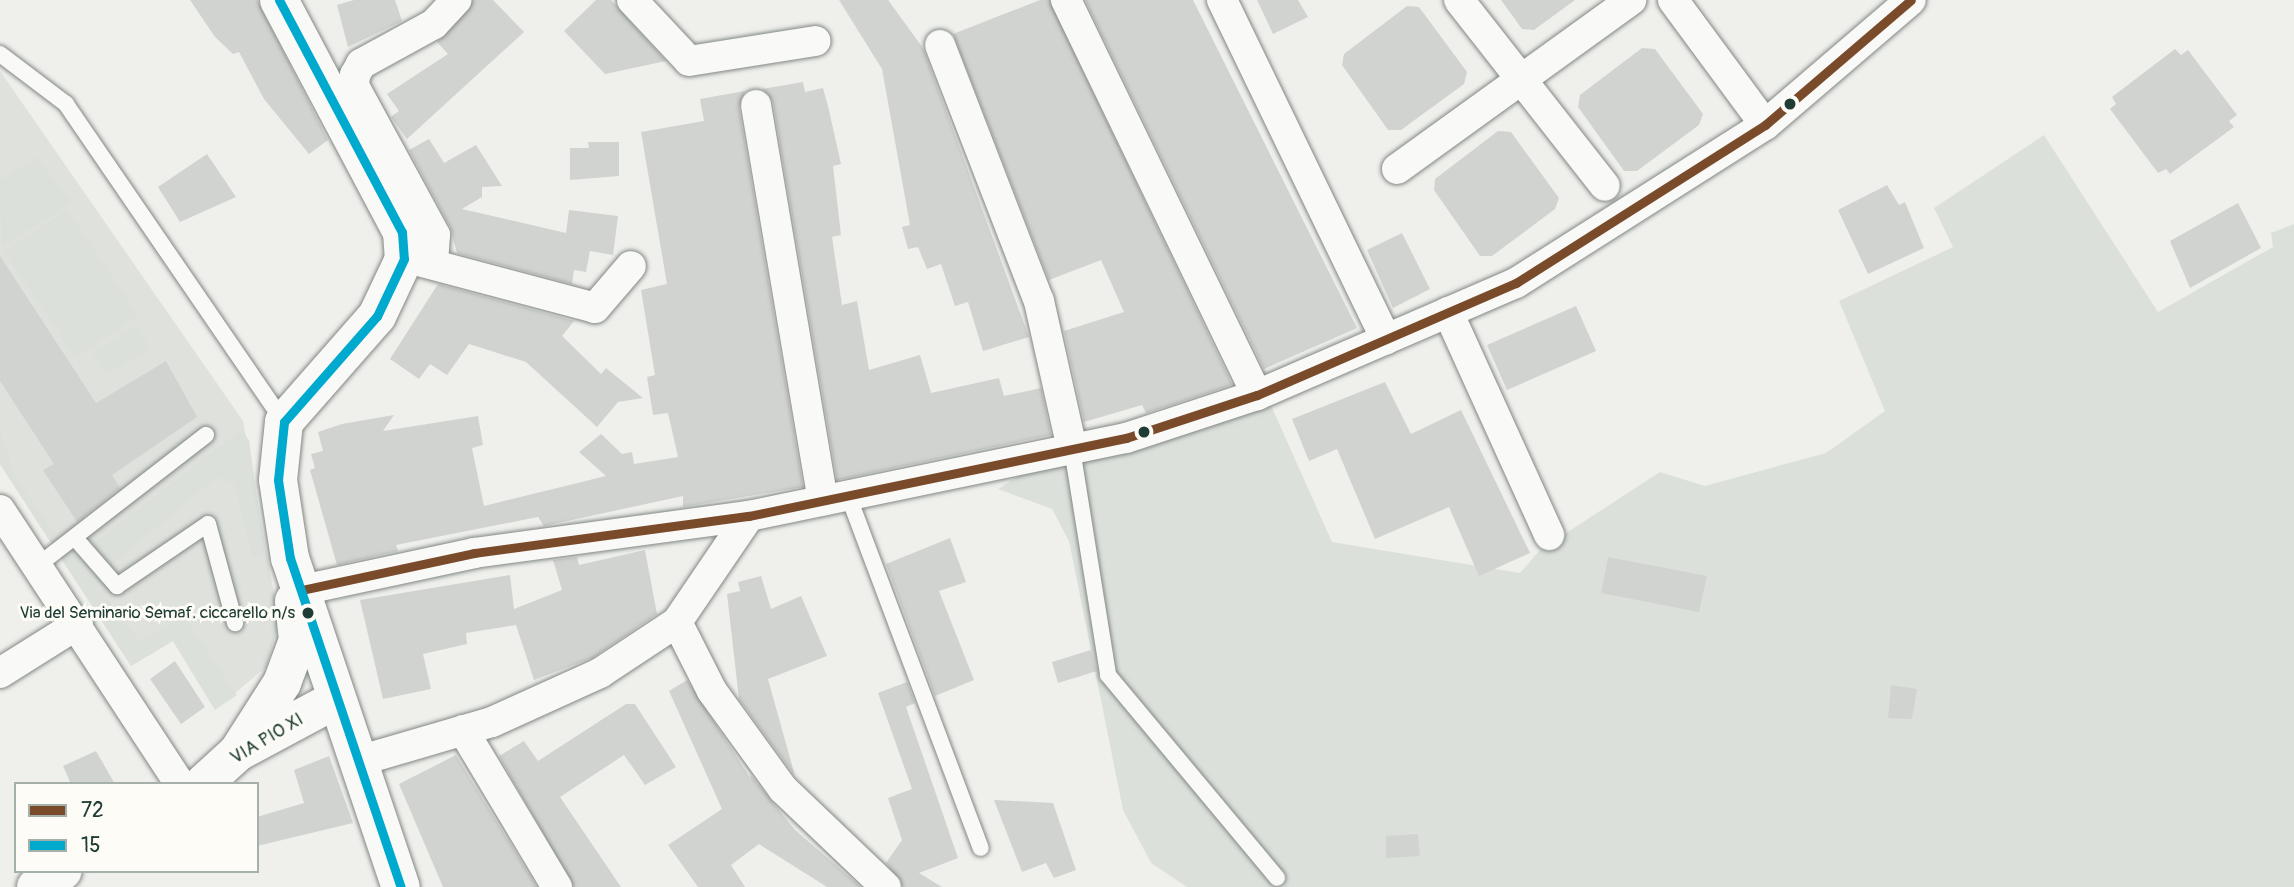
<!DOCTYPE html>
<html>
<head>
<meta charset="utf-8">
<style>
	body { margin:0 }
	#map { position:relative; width:2294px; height:887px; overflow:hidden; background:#eff0ec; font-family:Pangolin,sans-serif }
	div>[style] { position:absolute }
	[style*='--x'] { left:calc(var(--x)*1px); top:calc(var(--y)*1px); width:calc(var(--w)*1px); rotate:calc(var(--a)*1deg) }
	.built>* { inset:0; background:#dee1dc }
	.green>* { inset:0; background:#dce0db }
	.building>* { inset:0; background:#d1d3d0 }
	.roads { filter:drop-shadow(0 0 2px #828885) drop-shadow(0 0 2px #828885) }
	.lane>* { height:16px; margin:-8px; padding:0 8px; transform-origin:8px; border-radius:8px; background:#f9f9f7 }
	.street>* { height:30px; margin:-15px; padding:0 15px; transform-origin:15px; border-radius:15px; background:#f9f9f7 }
	.secondary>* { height:38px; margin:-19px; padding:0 19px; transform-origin:19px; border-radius:19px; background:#f9f9f7 }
	.bus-1>* { height:9px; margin:-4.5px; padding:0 4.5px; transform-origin:4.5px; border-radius:4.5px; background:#7a4b2a }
	.bus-2>* { height:9px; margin:-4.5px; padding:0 4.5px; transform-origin:4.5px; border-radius:4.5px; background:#00a9ce }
	.dots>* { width:19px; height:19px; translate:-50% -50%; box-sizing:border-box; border:4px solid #fdfcf7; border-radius:50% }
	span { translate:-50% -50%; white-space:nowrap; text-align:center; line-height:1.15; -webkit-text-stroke:6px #fdfcf7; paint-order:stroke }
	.bus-label { font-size:17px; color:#1f3d34 }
	.right { translate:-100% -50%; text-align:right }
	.street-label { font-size:19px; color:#1f3d34 }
	.legend { position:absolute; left:14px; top:782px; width:245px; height:91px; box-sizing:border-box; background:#fdfcf7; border:2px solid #a4b0a9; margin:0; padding:9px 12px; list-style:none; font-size:21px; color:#1f3d34 }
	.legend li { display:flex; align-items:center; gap:14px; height:35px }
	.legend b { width:35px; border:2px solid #a4b0a9 }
</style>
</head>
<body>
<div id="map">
	<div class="built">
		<div style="clip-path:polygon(0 71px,243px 421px,279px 622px,266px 667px,215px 710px,173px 641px,131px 666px,0 464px)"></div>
	</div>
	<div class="green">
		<div style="clip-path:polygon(2044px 135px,2158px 312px,2273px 247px,2271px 233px,2294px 224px,2294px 887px,1187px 887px,1151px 863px,1123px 810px,1069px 541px,1052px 509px,998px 489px,1023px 473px,1270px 403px,1332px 542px,1520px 573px,1540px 550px,1660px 472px,1705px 486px,1826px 453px,1885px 411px,1839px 301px,1953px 247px,1934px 208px)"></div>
		<div style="clip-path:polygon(36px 157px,73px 203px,2px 246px,0 180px)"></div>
		<div style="clip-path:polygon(67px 210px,138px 315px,75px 357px,4px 252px)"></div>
		<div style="clip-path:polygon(137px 326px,150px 348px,106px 375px,93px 353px)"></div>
		<div style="clip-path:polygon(241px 430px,249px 440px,265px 555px,253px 557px,234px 484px,217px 477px,111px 565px,93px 544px)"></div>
		<div style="clip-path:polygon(0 432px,17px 481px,55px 534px,49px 540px,0 464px)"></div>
		<div style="clip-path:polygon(72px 553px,140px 642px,184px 616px,237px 695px,215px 710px,173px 641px,131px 666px,62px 560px)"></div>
	</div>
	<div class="building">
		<div style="clip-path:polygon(190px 0,257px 0,328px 140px,309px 154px,264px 99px,239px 52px,233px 54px,215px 37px)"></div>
		<div style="clip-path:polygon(354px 0,395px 0,402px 21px,348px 47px,337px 5px)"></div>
		<div style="clip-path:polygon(473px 0,493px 0,524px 32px,407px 139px,391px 117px,399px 111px,387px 94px,448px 54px,437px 42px)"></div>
		<div style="clip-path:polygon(596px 0,611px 0,666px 61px,605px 74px,564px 31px)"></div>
		<div style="clip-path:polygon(839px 0,888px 0,923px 48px,1029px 337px,983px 351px,968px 302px,955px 306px,941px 264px,927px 269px,918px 247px,908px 249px,902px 227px,910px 225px,882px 69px)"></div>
		<div style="clip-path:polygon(1040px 0,1049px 0,1232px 384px,1226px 387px,1146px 413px,1142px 405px,1084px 422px,1064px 331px,1124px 312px,1101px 260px,1049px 280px,953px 34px)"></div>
		<div style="clip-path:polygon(1085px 0,1193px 0,1357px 328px,1264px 369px)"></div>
		<div style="clip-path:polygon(1257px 0,1298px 0,1308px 17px,1273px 34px)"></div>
		<div style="clip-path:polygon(1501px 0,1575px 0,1534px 30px,1522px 29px)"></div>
		<div style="clip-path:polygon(1407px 6px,1419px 7px,1467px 72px,1464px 84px,1401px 130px,1388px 130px,1342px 65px,1344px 54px)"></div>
		<div style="clip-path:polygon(1642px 48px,1655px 49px,1703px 114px,1699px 125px,1637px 171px,1624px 171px,1578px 107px,1580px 95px)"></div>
		<div style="clip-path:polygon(2175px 49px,2181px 55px,2188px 50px,2237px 115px,2229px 121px,2234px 127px,2170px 174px,2166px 169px,2158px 173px,2110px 109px,2116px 104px,2112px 97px)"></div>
		<div style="clip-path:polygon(803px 82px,805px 92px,823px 88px,828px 106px,841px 164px,833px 166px,841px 235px,832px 237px,842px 305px,857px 301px,869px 370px,920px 355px,931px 393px,999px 378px,1004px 396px,1041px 388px,1051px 435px,837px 480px,773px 102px,762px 89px)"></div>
		<div style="clip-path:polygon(745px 91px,739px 108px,803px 487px,683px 507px,683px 496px,544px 526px,538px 517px,396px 545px,398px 551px,337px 565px,310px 470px,315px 468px,311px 454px,323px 451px,318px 432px,342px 424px,394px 415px,383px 431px,478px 416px,483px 445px,472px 448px,484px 506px,606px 476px,579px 452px,601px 434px,622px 454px,632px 452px,634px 464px,678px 457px,668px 413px,653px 415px,647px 377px,655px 375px,641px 290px,667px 284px,641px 132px,704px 121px,700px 99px)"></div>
		<div style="clip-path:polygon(1498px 131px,1511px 132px,1559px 198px,1555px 209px,1492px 256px,1480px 256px,1434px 190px,1435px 179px)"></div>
		<div style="clip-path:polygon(429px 139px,444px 163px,476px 145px,502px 186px,482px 187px,482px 197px,462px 209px,566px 233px,569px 210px,618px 216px,613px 255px,590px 251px,586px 272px,574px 270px,572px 284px,457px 253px,450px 227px,409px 150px)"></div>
		<div style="clip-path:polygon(588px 142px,619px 142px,619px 176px,570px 180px,570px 148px,589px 148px)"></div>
		<div style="clip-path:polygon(207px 154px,236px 197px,180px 222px,158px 187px)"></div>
		<div style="clip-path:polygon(1887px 185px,1899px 205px,1905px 202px,1924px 248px,1868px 274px,1838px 210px)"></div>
		<div style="clip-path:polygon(2238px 203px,2261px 248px,2190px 288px,2170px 241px)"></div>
		<div style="clip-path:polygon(1402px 233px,1430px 289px,1393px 308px,1367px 250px)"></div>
		<div style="clip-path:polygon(0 256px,96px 403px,166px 361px,197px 417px,112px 475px,120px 488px,77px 522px,43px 470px,54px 464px,0 381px)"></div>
		<div style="clip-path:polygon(438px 284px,574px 321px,562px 336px,601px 374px,606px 368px,643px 398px,618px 402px,597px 427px,526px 362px,469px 344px,447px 375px,430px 364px,419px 379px,390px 359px)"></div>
		<div style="clip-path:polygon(1576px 306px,1596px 351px,1507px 390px,1487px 345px)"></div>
		<div style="clip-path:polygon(1385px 382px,1411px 434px,1461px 410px,1530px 553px,1479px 576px,1449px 507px,1375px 539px,1337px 449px,1309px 461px,1292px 419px)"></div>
		<div style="clip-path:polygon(950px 538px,966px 582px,939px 591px,974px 680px,935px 696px,886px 564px)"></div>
		<div style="clip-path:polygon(645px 550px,657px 614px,592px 658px,534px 680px,516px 625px,466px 633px,467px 644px,423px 654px,431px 689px,383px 699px,360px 600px,510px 575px,514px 609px,562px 590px,553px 560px,577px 557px,579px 565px)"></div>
		<div style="clip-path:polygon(1608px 557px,1707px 576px,1699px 612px,1601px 593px)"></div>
		<div style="clip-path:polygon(761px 576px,771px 609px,801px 596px,827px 656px,768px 679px,795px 776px,739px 699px,727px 594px,740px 591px,738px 582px)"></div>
		<div style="clip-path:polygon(1091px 650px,1097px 671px,1058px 683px,1052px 662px)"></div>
		<div style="clip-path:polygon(175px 661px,205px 707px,181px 724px,150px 679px)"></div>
		<div style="clip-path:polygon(687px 680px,751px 779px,750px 774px,795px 830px,861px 887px,827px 887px,759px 844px,731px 865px,745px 887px,698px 887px,668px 845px,722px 809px,669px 691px)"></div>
		<div style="clip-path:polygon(907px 682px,915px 703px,906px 707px,958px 858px,919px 873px,942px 887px,903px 887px,886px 863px,902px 840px,888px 798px,912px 789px,878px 693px)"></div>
		<div style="clip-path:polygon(1891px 685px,1917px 689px,1912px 719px,1888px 718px)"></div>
		<div style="clip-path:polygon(626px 704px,635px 704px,676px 767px,645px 785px,624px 755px,560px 797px,621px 887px,574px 887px,499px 756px,524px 741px,538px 761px)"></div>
		<div style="clip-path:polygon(96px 751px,115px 784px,71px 784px,63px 766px)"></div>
		<div style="clip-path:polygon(456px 755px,468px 775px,537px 887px,443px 887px,399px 784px)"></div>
		<div style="clip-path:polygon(329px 756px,353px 823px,257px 846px,257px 817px,304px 803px,294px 770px)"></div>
		<div style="clip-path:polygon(994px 800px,1053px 803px,1076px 870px,1054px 878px,1046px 863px,1022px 872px)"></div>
		<div style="clip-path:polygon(1418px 834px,1420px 856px,1386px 858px,1386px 836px)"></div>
	</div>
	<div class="roads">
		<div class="lane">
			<div style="--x:0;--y:54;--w:83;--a:37.1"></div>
			<div style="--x:66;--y:104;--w:386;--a:55.6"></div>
			<div style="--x:1072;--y:449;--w:229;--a:80.9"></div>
			<div style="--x:1108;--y:675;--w:264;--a:50.2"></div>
			<div style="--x:848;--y:495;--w:377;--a:69.4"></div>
			<div style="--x:75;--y:538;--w:64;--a:48.8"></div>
			<div style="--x:117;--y:586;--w:110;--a:-34.3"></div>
			<div style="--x:208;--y:524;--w:103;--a:74.7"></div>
			<div style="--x:37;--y:566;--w:214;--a:-37.8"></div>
		</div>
		<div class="street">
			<div style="--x:632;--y:0;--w:83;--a:46.9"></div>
			<div style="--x:689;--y:61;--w:128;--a:-9"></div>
			<div style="--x:1066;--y:0;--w:439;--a:64.2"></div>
			<div style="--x:1222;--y:0;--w:377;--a:64.2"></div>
			<div style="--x:1459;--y:0;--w:236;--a:51.9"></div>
			<div style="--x:1673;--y:0;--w:155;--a:53.6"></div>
			<div style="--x:940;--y:45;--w:274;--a:68.9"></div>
			<div style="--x:1039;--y:301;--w:152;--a:77.4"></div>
			<div style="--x:756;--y:105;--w:401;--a:80.4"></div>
			<div style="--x:1397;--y:169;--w:289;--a:-35.8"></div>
			<div style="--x:415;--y:260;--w:186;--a:14.9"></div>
			<div style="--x:595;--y:308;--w:55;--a:-49.4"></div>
			<div style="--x:433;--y:263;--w:28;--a:-86"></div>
			<div style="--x:435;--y:235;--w:170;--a:-118.5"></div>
			<div style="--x:354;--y:86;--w:11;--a:-85"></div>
			<div style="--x:355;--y:75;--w:13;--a:-61"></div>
			<div style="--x:361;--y:64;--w:83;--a:-28.7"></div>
			<div style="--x:434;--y:24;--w:33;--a:-47"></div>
			<div style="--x:1448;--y:312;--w:245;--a:65.6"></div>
			<div style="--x:0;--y:510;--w:328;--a:56.7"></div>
			<div style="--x:302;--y:590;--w:176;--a:-12.1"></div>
			<div style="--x:474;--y:553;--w:277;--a:-7.7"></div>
			<div style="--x:749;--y:516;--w:385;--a:-11.7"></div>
			<div style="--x:1126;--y:438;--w:138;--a:-18.2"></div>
			<div style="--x:1257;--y:395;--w:282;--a:-23.4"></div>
			<div style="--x:1516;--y:283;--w:295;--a:-32.4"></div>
			<div style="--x:1765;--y:125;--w:192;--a:-40.6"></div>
			<div style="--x:677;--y:622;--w:77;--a:63.1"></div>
			<div style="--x:712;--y:691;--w:121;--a:54.1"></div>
			<div style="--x:783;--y:789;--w:142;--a:43.6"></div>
			<div style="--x:0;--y:673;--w:92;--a:-32.1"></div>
			<div style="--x:463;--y:730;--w:183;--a:59.1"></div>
			<div style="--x:355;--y:762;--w:143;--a:-16.3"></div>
			<div style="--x:492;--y:722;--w:119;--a:-24.4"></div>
			<div style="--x:600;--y:673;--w:92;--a:-33.5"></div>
			<div style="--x:677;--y:622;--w:128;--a:-55.8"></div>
		</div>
		<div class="secondary">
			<div style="--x:279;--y:0;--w:263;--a:62.1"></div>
			<div style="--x:402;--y:232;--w:27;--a:86"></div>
			<div style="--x:404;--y:259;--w:63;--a:115.3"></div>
			<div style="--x:377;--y:316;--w:141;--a:131.3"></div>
			<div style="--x:284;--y:422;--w:58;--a:95.9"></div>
			<div style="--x:278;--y:480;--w:79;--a:81.3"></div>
			<div style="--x:290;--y:558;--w:347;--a:71.4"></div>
			<div style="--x:238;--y:752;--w:82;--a:-57.5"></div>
			<div style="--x:282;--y:683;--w:46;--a:-69.6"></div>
			<div style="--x:298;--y:640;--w:39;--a:-96"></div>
			<div style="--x:203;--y:784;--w:47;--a:-42.4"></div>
			<div style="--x:238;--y:752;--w:110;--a:-28.2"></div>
			<div style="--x:36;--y:887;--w:31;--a:-31"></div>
		</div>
	</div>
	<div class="bus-1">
		<div style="--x:302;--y:590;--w:176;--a:-12.1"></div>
		<div style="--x:474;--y:553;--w:277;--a:-7.7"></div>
		<div style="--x:749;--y:516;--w:385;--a:-11.7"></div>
		<div style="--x:1126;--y:438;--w:138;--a:-18.2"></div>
		<div style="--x:1257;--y:395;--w:282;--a:-23.4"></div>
		<div style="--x:1516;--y:283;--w:295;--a:-32.4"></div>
		<div style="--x:1765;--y:125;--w:192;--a:-40.6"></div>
	</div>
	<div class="bus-2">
		<div style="--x:279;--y:0;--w:263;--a:62.1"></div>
		<div style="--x:402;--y:232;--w:27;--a:86"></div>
		<div style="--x:404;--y:259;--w:63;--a:115.3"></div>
		<div style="--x:377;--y:316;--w:141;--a:131.3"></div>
		<div style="--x:284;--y:422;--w:58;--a:95.9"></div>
		<div style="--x:278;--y:480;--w:79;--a:81.3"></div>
		<div style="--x:290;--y:558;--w:347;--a:71.4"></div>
	</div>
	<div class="dots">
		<div style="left:1790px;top:104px;background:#1f3d34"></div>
		<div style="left:1144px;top:432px;background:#1f3d34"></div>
		<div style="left:308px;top:613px;background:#1f3d34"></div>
	</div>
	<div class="bus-label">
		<span class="right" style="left:295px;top:613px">Via del Seminario Semaf. ciccarello n/s</span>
	</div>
	<div class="street-label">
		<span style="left:267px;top:739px;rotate:-31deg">VIA PIO XI</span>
	</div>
	<ul class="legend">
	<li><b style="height:9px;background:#7a4b2a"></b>72</li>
	<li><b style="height:9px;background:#00a9ce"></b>15</li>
	</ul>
</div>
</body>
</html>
